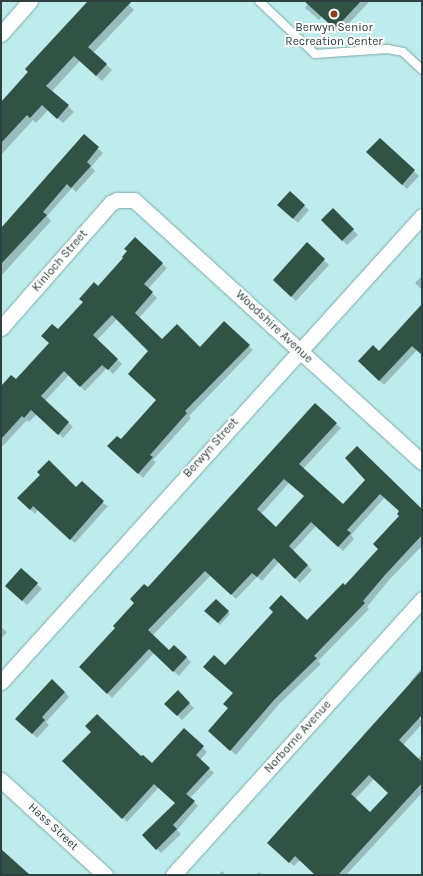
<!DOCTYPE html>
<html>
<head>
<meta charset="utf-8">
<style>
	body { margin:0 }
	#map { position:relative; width:423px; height:876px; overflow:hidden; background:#beecec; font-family:Karla,sans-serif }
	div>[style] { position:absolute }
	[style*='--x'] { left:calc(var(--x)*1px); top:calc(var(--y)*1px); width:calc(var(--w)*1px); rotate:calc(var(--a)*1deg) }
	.shadow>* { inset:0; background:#0003 }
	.building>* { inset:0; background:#315345 }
	.roads { filter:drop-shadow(0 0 1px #7ca8a8) drop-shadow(0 0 1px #7ca8a8) }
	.service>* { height:8px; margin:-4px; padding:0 4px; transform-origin:4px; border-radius:4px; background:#fff }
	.minor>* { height:15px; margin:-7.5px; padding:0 7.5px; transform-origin:7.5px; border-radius:7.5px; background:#fff }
	.dots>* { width:11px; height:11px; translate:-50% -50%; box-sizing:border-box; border:2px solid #fff; border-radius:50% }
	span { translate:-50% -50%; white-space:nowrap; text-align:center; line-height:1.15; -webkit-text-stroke:4px #fff; paint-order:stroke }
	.poi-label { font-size:12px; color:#2e4040 }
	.street-label { font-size:12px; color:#2e4040 }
	.frame { position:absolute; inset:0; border:2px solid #2e4040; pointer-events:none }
</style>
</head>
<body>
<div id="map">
	<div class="shadow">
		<div style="clip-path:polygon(88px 1px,132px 1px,129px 5px,134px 10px,93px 53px,112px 70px,102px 81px,80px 61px,52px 91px,74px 112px,63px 123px,48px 110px,36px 123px,33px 120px,1px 155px,1px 103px)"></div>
		<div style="clip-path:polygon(305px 1px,370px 1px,340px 33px,322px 16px,319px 20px,310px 12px,305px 8px,308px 4px)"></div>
		<div style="clip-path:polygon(84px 135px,103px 153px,91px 167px,95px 171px,76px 192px,72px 188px,47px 216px,51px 221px,1px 276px,1px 229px)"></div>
		<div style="clip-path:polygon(380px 139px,419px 176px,407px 189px,372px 157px)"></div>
		<div style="clip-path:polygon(290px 193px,309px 210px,298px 223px,283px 210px)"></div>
		<div style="clip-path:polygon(333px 209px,358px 235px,347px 245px,322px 220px)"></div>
		<div style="clip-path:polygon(135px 239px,167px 268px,148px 289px,157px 298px,139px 318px,162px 340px,200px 348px,224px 322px,253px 350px,189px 416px,191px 418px,153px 460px,156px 462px,143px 478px,113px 451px,157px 400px,150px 351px,117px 319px,97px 340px,122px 364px,113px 374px,107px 368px,85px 391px,69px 375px,45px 401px,73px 427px,63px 438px,37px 414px,29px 422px,27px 420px,1px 448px,1px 387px,16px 381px,50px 344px,58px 331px,125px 258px)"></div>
		<div style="clip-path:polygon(307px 244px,329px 265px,296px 301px,274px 280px)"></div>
		<div style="clip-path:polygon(422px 276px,422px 290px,415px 283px)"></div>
		<div style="clip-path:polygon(422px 306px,422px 354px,417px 350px,384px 385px,359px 361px,379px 352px)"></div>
		<div style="clip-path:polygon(evenodd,336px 424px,341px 428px,303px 469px,343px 506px,367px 480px,422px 510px,422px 546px,389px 580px,367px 607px,369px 609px,318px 661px,321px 664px,279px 704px,236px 755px,214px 735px,229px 708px,234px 694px,209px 671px,225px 666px,307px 621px,345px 587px,379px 549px,400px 516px,401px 511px,385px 497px,351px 535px,354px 539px,343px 551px,316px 526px,293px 551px,312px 570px,300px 583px,279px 562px,262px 581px,257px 577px,236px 599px,211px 575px,152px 636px,169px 651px,186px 657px,191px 662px,179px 676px,154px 653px,112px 698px,80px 667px,117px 628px,148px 588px,336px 424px,290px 482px,305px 497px,276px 528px,261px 514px,290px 482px)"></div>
		<div style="clip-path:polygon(76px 488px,108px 506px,75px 543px,38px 510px,35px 514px,19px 498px)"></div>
		<div style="clip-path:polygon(21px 569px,42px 589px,27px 605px,11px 591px)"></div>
		<div style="clip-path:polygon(216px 600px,230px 614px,220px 625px,206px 611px)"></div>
		<div style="clip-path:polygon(1px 627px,7px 632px,1px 639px)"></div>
		<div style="clip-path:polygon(evenodd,422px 668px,422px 712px,419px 715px,422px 724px,403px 745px,418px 759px,422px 754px,422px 793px,346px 875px,316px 875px,300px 860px,294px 866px,273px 847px,365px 737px,363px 735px,412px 683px,410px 682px,422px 668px,374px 779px,389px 793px,370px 813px,355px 799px,374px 779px)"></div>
		<div style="clip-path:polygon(65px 692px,69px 697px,46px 722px,49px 725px,37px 738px,21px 723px)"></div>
		<div style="clip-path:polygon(178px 692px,194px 708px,182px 720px,166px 704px)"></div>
		<div style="clip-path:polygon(184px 730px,207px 752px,200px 760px,214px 773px,190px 798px,198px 806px,177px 830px,181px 834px,161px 853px,143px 835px,176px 803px,159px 787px,127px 822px,64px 761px,141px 758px,152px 765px)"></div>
		<div style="clip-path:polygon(222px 871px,226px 875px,219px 875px)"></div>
		<div style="clip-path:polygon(259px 872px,263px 875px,257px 875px)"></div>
	</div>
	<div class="building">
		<div style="clip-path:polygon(88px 1px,132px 1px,88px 47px,107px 64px,96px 76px,74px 56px,46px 86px,69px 105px,57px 119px,42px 105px,30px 118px,27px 115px,1px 143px,1px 102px,28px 72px,25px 69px)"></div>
		<div style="clip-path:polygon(304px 1px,361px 1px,335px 29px)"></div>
		<div style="clip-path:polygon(84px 134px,99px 147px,87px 162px,91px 166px,71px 188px,67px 184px,43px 212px,47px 215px,1px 264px,1px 228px)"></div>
		<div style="clip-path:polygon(380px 138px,415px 170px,402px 185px,366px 152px)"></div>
		<div style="clip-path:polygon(290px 191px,305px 205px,293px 219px,277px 205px)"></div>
		<div style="clip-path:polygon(333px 208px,354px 229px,342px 241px,321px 220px)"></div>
		<div style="clip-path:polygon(135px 237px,163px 263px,144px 284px,153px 292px,135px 313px,162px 339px,177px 324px,200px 347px,224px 321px,250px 345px,185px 411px,187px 413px,150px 455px,153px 457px,138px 474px,107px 446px,117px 436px,121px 439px,156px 400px,128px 374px,148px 351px,112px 315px,93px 335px,118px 359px,108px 370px,102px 365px,80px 387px,64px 371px,41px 396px,69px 422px,58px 435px,31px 410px,24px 418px,22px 416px,1px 439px,1px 386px,11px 375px,16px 379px,49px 343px,41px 336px,52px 324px,58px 329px,83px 302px,79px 299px,94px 282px,98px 286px,123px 258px,122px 257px,127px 251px,124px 249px)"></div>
		<div style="clip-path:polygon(307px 242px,325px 259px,291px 297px,273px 280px)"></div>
		<div style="clip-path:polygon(422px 304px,422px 355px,412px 346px,379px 381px,358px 361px,373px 345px,379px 351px)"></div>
		<div style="clip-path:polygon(evenodd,315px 403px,337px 423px,299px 464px,343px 504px,365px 480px,345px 458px,357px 446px,422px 509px,422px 535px,384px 576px,363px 601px,365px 603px,314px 656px,317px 658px,274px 700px,230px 751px,208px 731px,228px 708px,223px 704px,233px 693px,203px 667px,214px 655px,225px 665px,273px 612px,269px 608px,281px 595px,307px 620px,343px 583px,345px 585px,378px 549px,373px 544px,399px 516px,397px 514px,399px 511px,380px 494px,347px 530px,351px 533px,338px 547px,311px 522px,289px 546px,308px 565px,295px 579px,274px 558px,257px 577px,252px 573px,231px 595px,205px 571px,148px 630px,169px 650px,174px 645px,187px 657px,173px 672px,149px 649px,107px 694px,79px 667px,115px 628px,113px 626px,134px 603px,130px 599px,144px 584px,148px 587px,315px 403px,284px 479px,304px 496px,276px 527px,257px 509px,284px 479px)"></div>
		<div style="clip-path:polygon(49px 460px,76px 487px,82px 481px,104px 501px,70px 540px,33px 506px,30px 510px,17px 498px,40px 475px,37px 472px)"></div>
		<div style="clip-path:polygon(21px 568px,38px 583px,22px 601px,5px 586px)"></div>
		<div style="clip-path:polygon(216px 599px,229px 611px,218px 623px,204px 611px)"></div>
		<div style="clip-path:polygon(evenodd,422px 670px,422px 715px,399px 740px,422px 762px,422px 783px,338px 875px,315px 875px,295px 856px,289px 863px,267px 843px,422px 670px,369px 775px,388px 793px,370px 812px,351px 794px,369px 775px)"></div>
		<div style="clip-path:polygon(52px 679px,65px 692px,42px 717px,45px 720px,32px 734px,15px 719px)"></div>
		<div style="clip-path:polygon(178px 690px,190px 703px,177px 716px,164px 704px)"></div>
		<div style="clip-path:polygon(97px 714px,141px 756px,143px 755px,152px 763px,184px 728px,204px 746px,196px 755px,210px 768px,186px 794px,195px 801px,173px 825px,177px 829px,156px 850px,142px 835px,175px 803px,154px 784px,122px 819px,62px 761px,91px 732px,85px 726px)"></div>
		<div style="clip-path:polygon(1px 849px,30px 875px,1px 875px)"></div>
	</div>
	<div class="roads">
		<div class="service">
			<div style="--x:259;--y:1;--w:77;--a:43.4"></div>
			<div style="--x:315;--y:54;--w:73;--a:-3.9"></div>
			<div style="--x:388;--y:49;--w:15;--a:11"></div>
			<div style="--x:403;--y:52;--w:26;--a:43"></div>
		</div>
		<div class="minor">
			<div style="--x:1;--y:34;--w:44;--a:-48.7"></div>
			<div style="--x:1;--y:328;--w:167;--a:-48.7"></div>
			<div style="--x:111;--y:203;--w:7;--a:-27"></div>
			<div style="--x:117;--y:200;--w:17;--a:0"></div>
			<div style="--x:134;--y:200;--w:389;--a:42.3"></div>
			<div style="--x:1;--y:682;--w:628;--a:-47.9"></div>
			<div style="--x:1;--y:780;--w:141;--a:42.4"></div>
			<div style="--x:173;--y:875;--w:372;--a:-47.9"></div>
		</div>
	</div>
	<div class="dots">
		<div style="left:334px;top:14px;background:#89431c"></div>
	</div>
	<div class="poi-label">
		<span style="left:334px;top:35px">Berwyn Senior<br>Recreation Center</span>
	</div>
	<div class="street-label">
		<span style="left:60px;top:261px;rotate:-49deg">Kinloch Street</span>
		<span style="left:274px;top:327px;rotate:43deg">Woodshire Avenue</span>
		<span style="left:211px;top:448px;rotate:-48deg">Berwyn Street</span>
		<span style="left:298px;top:737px;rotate:-48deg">Norborne Avenue</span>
		<span style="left:53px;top:827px;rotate:43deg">Hass Street</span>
	</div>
	<div class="frame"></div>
</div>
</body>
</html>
